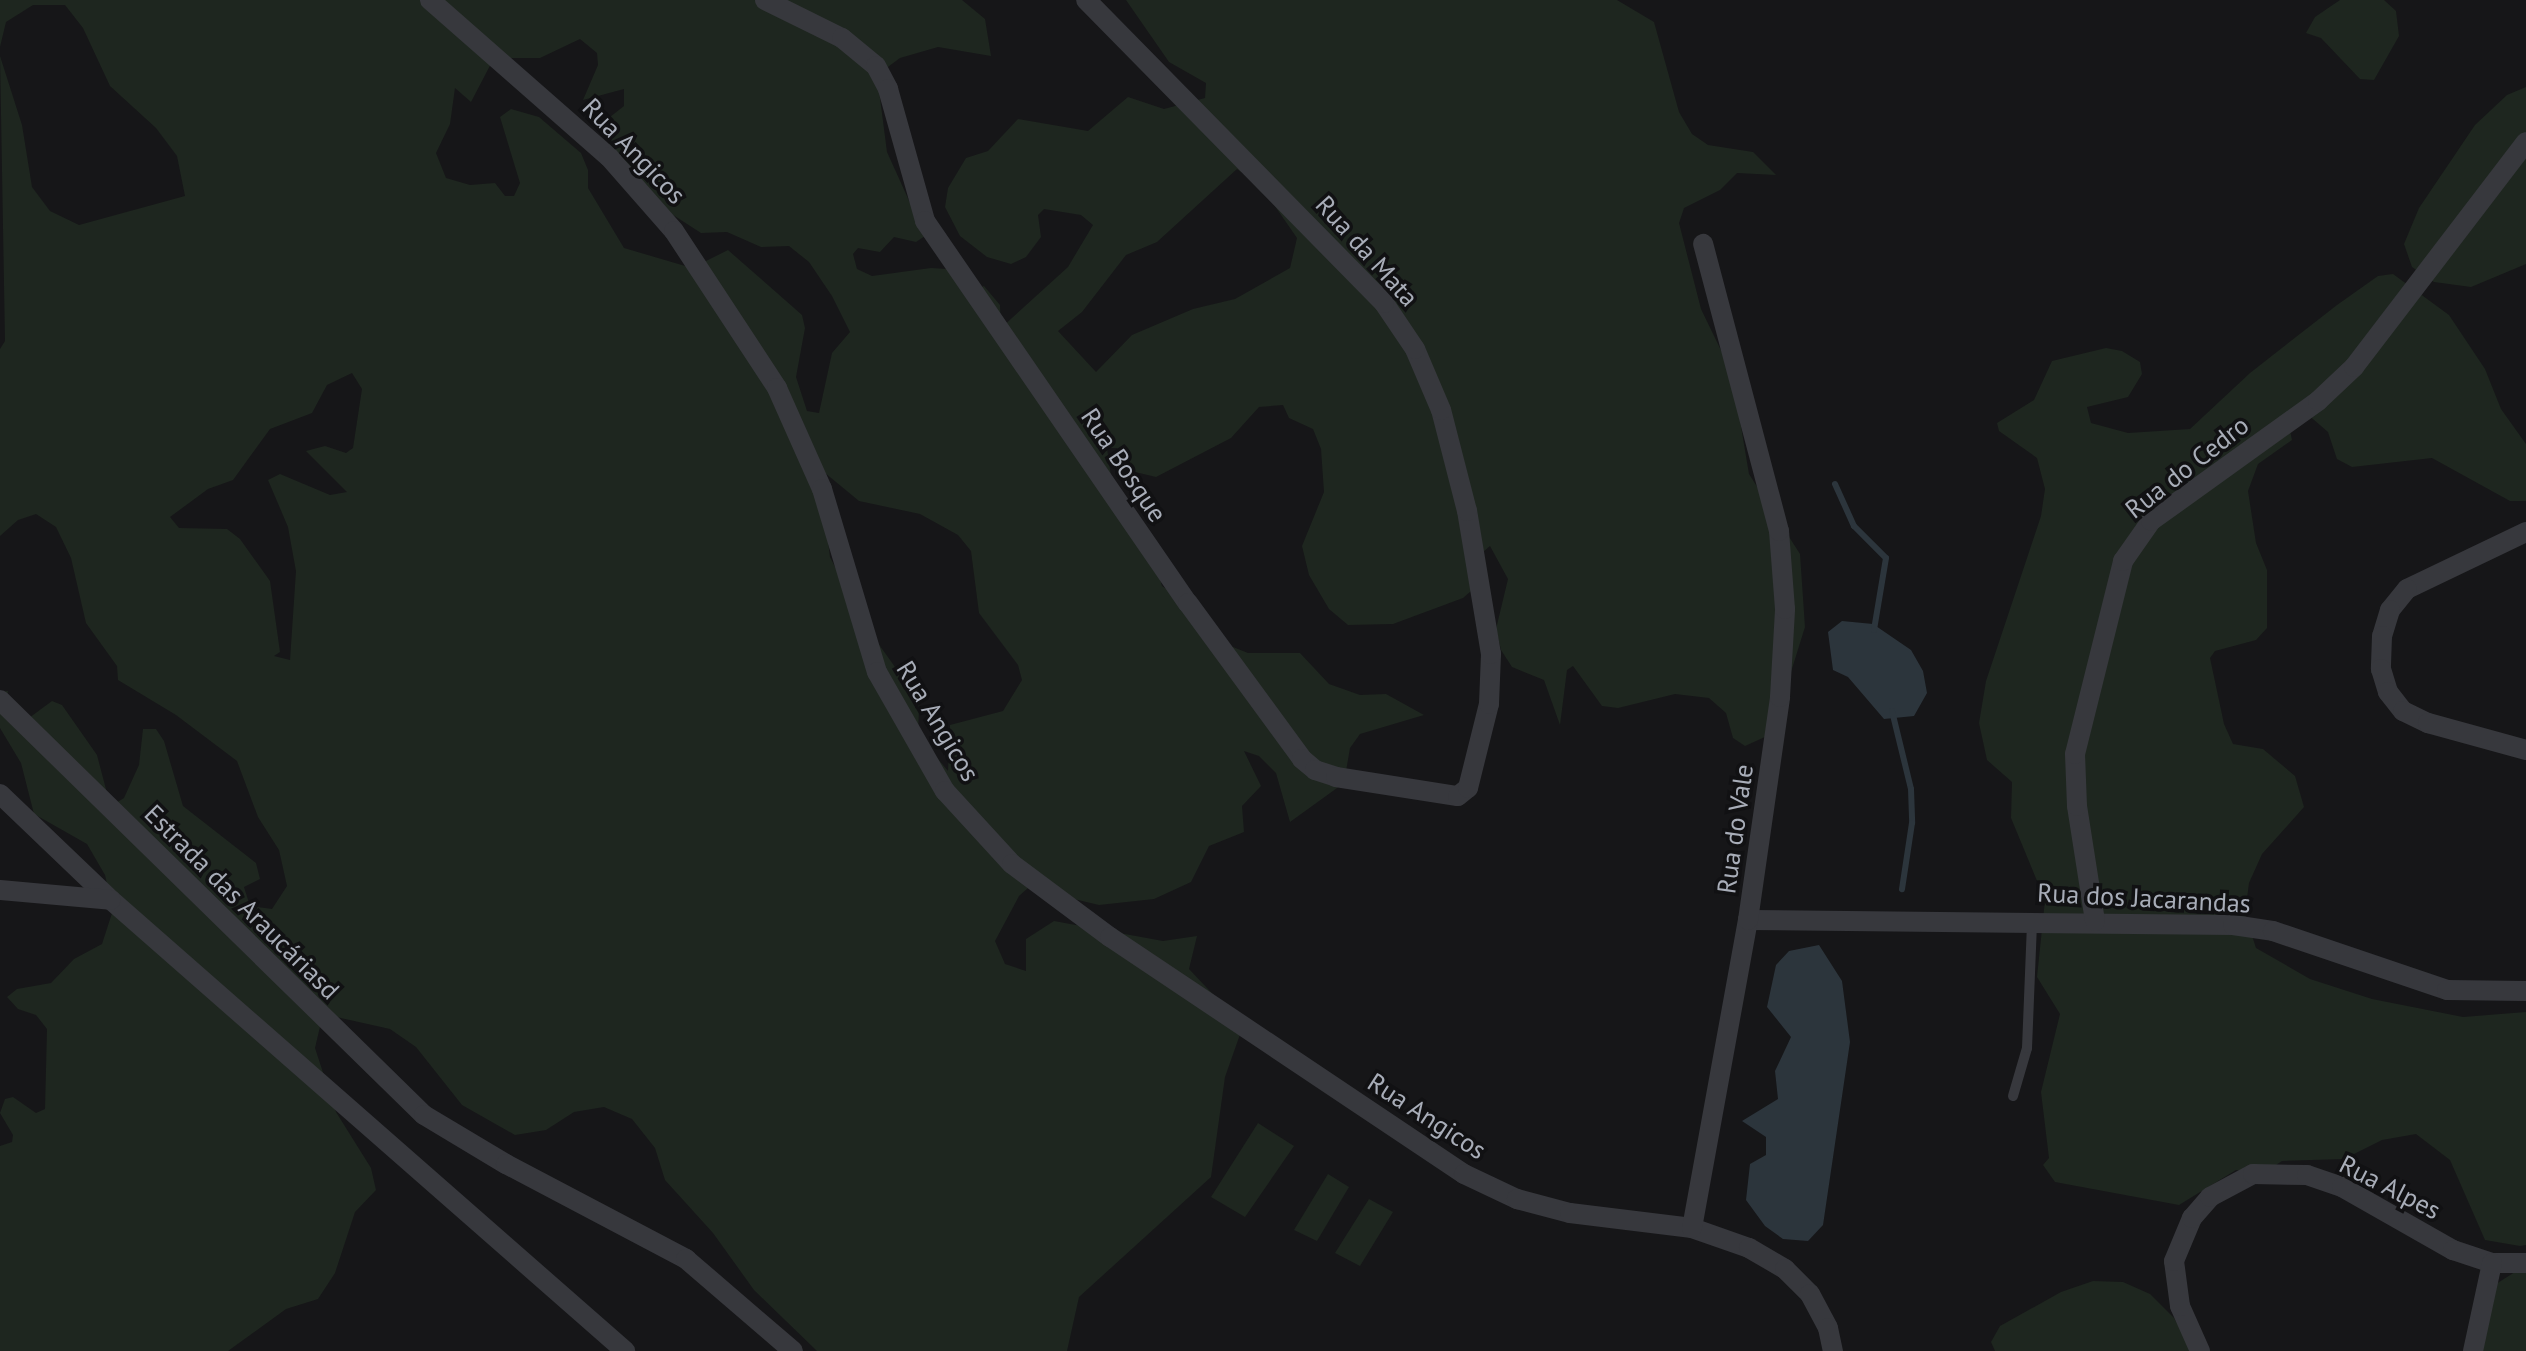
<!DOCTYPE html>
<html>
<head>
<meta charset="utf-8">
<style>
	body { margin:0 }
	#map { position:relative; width:2526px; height:1351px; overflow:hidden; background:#161618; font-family:"PT Sans",sans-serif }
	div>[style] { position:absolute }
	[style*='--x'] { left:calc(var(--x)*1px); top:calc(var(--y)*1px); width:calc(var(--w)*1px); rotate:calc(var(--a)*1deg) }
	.green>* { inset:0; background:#1e261f }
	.water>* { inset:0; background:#2c353c }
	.stream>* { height:6px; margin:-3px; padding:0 3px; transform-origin:3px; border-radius:3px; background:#2c353c }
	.lane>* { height:10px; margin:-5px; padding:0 5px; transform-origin:5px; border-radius:5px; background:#37383d }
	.street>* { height:20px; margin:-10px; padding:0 10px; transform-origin:10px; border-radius:10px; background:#37383d }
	span { translate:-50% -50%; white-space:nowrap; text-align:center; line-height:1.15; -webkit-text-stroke:7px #111113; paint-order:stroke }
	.street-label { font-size:26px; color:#a8adb8 }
</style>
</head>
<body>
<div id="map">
	<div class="green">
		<div style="clip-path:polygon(evenodd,0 0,962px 0,985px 19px,991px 56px,938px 47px,900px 58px,877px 75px,887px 152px,925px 236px,916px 242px,894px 237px,880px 252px,858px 248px,853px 254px,857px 269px,872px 276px,931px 268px,947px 269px,974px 290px,984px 286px,1000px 305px,1001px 328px,1068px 267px,1093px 225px,1081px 215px,1044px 209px,1038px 215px,1041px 237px,1026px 257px,1011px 264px,987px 257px,960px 236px,945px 207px,948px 188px,966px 158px,988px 151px,1018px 119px,1088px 131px,1128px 97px,1164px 109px,1205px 98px,1206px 83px,1169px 62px,1126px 0,1617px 0,1654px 22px,1679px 112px,1692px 134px,1708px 145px,1753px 152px,1776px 175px,1737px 173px,1720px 190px,1684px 208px,1679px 223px,1701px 309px,1732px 373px,1749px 474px,1800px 554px,1805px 627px,1777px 717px,1767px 736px,1745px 746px,1733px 738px,1726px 713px,1709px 698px,1675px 694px,1618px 708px,1602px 706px,1573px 666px,1567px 670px,1560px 725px,1544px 680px,1512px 667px,1501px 650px,1496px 629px,1508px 579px,1490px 546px,1483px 552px,1478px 585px,1463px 598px,1393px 624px,1348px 625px,1329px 609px,1309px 575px,1302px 546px,1324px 492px,1321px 449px,1313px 429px,1289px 418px,1283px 405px,1259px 407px,1231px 438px,1156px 477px,1131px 471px,1117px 448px,1107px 448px,1111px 476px,1149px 541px,1162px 586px,1209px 618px,1228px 645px,1248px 653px,1300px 653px,1329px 684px,1360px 695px,1386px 694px,1424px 715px,1360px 734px,1350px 748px,1344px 783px,1290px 822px,1276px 773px,1259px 756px,1244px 751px,1261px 786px,1242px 806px,1244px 832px,1209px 846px,1191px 882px,1154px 899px,1099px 905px,1028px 888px,1019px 896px,995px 941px,1005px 964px,1026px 971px,1026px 939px,1054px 921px,1163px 941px,1197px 936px,1189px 969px,1243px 1026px,1225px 1077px,1211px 1177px,1079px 1297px,1067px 1351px,817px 1351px,754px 1290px,713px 1233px,665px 1180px,655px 1148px,632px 1119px,604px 1107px,574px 1112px,546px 1130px,515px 1135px,462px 1105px,416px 1047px,390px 1029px,323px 1014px,315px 1048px,336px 1112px,371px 1168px,376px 1190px,355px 1212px,335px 1273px,318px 1299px,286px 1309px,228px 1351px,0 1351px,0 1146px,12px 1142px,13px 1135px,0 1113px,5px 1099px,13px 1097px,36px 1113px,45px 1109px,47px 1029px,36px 1015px,18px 1009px,7px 997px,17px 989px,51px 983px,74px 959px,102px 944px,113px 910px,105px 875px,87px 844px,34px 814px,21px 763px,0 728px,0 692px,8px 691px,5px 710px,29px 718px,52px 701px,62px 705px,97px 755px,107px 793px,116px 803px,124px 798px,139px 765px,143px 729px,156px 729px,164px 741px,183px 806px,256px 863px,260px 879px,244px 887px,250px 906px,272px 909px,287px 886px,279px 850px,258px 817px,237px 761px,176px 715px,118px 680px,117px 666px,86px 623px,71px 558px,56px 527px,36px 514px,18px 520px,0 536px,0 349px,5px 341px,0 56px,22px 125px,32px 187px,50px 211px,79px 225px,185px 196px,177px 156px,156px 128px,110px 86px,83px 28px,65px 5px,33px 5px,6px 22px,0 47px,0 0,580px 39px,597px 53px,598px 65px,583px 100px,624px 89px,624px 106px,601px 124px,618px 167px,636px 191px,701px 233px,727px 232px,761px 247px,789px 246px,809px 262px,832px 296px,850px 332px,832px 353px,819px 413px,807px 411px,796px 377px,805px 328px,802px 315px,728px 250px,692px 268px,624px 248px,588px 188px,588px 170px,581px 153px,539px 117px,511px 109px,500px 117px,520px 183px,514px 196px,505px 196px,495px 183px,470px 185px,446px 178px,436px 153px,450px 124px,455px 88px,471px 102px,494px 58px,540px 58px,580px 39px,0 0,1237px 169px,1261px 186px,1297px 238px,1290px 268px,1235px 299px,1193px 309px,1132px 335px,1096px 372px,1058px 331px,1082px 312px,1126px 255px,1157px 242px,1237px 169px,0 0,352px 373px,362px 389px,353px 448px,346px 453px,325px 446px,306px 451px,347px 492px,330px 495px,280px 474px,268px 480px,288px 527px,296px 571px,290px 660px,274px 656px,280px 652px,270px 581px,240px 539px,227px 529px,179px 528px,170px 517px,208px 489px,233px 480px,270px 429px,312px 413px,327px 385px,352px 373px,0 0,819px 468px,859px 501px,920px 514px,958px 535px,971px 551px,979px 613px,1018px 665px,1022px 680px,1003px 711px,950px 725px,948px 771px,918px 735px,920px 683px,895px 667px,863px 622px,830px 557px,819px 468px)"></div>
		<div style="clip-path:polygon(2340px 0,2384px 0,2396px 11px,2399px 36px,2374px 80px,2360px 79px,2321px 38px,2306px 33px,2315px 17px)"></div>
		<div style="clip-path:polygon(2526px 87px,2526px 264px,2471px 287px,2434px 282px,2412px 267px,2404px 244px,2419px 208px,2475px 125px,2507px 95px)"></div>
		<div style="clip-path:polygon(2393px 274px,2449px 315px,2485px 369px,2501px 409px,2526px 444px,2526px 501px,2510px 501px,2432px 458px,2352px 467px,2337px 459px,2328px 432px,2306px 413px,2289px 426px,2292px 440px,2258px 464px,2248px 491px,2256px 543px,2267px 570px,2267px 628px,2256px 640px,2215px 651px,2210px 658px,2224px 724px,2233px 744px,2263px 749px,2295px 776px,2304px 807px,2262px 854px,2249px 883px,2245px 914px,2256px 948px,2310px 979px,2372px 999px,2463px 1017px,2526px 1012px,2526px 1245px,2520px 1246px,2485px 1240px,2450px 1160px,2416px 1134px,2382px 1140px,2344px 1159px,2282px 1161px,2261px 1175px,2236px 1170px,2179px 1205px,2055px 1182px,2043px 1165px,2049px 1158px,2041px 1092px,2060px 1014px,2037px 977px,2045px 900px,2011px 818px,2012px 782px,1987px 760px,1979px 723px,1986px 681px,2041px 516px,2045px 489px,2037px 458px,1999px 431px,1997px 423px,2034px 400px,2052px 361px,2106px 348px,2122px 351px,2140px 362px,2142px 374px,2128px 397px,2087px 407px,2091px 423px,2128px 433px,2190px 429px,2250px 373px,2337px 305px,2378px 276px)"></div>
		<div style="clip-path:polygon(1258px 1123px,1294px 1146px,1245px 1217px,1211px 1197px)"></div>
		<div style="clip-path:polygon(1328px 1174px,1349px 1187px,1317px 1241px,1294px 1230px)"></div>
		<div style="clip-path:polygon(1369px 1199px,1393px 1212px,1360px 1266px,1335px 1253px)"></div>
		<div style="clip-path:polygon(2526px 1265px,2526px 1351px,2479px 1351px,2496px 1284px)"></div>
		<div style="clip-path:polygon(2093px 1281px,2123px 1282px,2150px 1294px,2174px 1318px,2194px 1351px,1995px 1351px,1991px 1342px,2000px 1326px,2061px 1292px)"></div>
	</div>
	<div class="water">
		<div style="clip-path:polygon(1842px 621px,1873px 624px,1911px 650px,1923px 671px,1927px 693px,1914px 716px,1884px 719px,1848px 677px,1833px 670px,1828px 632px)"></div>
		<div style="clip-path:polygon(1819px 945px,1842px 981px,1850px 1042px,1823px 1225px,1808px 1241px,1783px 1239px,1765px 1226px,1746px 1200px,1750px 1164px,1766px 1155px,1766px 1137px,1742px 1121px,1778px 1099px,1775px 1071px,1791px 1037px,1767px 1007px,1776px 965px,1789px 951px)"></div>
	</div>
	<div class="stream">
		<div style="--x:1835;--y:484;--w:46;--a:65.7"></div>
		<div style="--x:1854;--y:526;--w:45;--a:45"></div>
		<div style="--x:1886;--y:558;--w:73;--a:99.5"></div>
		<div style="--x:1892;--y:711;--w:80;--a:76.3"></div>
		<div style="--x:1911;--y:789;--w:34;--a:88"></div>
		<div style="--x:1912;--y:823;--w:67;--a:98.6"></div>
	</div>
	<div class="lane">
		<div style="--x:2013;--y:1096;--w:50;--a:-73.7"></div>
		<div style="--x:2027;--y:1048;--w:127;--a:-87.7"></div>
	</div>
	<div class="street">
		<div style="--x:430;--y:0;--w:238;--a:41.3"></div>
		<div style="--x:609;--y:157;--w:98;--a:48.7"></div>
		<div style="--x:674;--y:231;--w:188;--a:56.7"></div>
		<div style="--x:777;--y:388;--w:111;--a:66"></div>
		<div style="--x:822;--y:489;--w:191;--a:73.3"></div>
		<div style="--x:877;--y:672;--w:137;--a:60.3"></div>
		<div style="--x:945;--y:791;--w:99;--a:47.5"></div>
		<div style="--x:1012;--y:864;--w:122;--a:36.7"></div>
		<div style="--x:1110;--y:937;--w:426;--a:33.8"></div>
		<div style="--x:1464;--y:1174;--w:59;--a:25.3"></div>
		<div style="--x:1517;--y:1199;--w:55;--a:14.8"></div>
		<div style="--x:1570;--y:1213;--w:123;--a:7"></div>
		<div style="--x:1692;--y:1228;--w:60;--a:19.3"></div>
		<div style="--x:1749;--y:1248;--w:42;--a:30.3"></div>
		<div style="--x:1785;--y:1269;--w:35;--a:45"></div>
		<div style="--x:1810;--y:1294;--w:38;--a:62"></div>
		<div style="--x:1828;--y:1328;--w:24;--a:78"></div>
		<div style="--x:765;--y:0;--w:86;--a:26.3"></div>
		<div style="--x:842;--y:38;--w:44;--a:39.5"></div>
		<div style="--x:876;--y:66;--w:26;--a:62"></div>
		<div style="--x:888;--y:89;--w:137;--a:74.3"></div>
		<div style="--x:925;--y:221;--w:464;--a:55.5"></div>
		<div style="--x:1188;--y:603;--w:193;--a:53.8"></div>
		<div style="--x:1302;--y:759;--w:17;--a:40"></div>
		<div style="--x:1315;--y:770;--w:22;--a:18"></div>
		<div style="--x:1336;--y:777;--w:123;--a:8.9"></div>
		<div style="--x:1458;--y:796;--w:13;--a:-39"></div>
		<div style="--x:1468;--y:788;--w:87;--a:-76"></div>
		<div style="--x:1489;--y:704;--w:50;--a:-87.7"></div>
		<div style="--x:1491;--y:654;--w:145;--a:-99.5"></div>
		<div style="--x:1467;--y:511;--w:104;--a:-104.4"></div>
		<div style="--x:1441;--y:410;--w:66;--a:-113.1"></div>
		<div style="--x:1415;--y:349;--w:55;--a:-124"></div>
		<div style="--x:1384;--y:303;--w:425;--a:-134.5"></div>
		<div style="--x:2526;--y:532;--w:132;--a:154.4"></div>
		<div style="--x:2407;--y:589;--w:27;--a:129"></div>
		<div style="--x:2390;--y:610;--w:27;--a:107"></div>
		<div style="--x:2382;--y:636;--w:33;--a:92"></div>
		<div style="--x:2381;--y:669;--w:24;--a:73"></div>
		<div style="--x:2388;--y:692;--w:24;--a:52"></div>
		<div style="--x:2403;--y:711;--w:28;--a:26"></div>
		<div style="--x:2428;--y:723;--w:102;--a:15.4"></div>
		<div style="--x:0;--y:700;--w:593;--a:44.39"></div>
		<div style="--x:424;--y:1115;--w:96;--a:30.9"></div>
		<div style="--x:506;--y:1164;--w:204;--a:27.8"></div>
		<div style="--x:686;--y:1259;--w:141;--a:40.7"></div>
		<div style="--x:0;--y:794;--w:153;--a:43.7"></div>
		<div style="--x:111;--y:900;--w:684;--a:41.26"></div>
		<div style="--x:0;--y:890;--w:111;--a:5.1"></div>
		<div style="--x:1748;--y:920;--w:485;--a:0.6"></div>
		<div style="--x:2233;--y:925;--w:40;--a:8.5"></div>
		<div style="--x:2273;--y:931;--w:184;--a:18.7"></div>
		<div style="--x:2447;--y:990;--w:79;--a:0.7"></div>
		<div style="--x:2095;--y:921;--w:116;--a:-98.9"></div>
		<div style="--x:2077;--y:806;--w:52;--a:-92.2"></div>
		<div style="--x:2075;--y:754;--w:199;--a:-76"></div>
		<div style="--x:2123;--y:561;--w:49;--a:-55"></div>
		<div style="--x:2151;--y:521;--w:206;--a:-35.7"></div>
		<div style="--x:2318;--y:401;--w:50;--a:-43.4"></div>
		<div style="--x:2354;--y:367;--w:283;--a:-52.6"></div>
		<div style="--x:1692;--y:1228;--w:313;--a:-79.7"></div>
		<div style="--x:1748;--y:920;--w:225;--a:-81.8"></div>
		<div style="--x:1780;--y:697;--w:88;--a:-86.7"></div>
		<div style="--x:1785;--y:609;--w:78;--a:-94.4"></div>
		<div style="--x:1779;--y:531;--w:297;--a:-104.8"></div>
		<div style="--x:2200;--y:1351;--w:49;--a:-114"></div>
		<div style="--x:2180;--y:1306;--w:45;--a:-97.6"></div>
		<div style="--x:2174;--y:1261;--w:47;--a:-67.3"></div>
		<div style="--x:2192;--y:1218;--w:28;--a:-49"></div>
		<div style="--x:2210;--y:1197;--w:49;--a:-28.1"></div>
		<div style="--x:2253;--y:1174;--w:54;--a:1.1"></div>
		<div style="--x:2307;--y:1175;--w:37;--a:19"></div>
		<div style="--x:2342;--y:1187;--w:128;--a:29.6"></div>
		<div style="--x:2453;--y:1250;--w:41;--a:18.4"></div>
		<div style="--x:2492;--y:1263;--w:34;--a:0"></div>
		<div style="--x:2473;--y:1351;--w:90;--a:-77.8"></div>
	</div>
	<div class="street-label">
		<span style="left:634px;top:151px;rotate:46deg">Rua Angicos</span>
		<span style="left:1367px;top:251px;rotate:48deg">Rua da Mata</span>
		<span style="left:1124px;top:465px;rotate:56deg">Rua Bosque</span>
		<span style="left:2187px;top:467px;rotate:-38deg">Rua do Cedro</span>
		<span style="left:938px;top:721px;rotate:59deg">Rua Angicos</span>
		<span style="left:1735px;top:829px;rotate:-82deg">Rua do Vale</span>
		<span style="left:2144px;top:898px;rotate:3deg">Rua dos Jacarandas</span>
		<span style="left:242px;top:902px;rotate:45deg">Estrada das Araucáriasd</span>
		<span style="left:1427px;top:1116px;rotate:33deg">Rua Angicos</span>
		<span style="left:2390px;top:1187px;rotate:27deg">Rua Alpes</span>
	</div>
</div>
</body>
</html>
